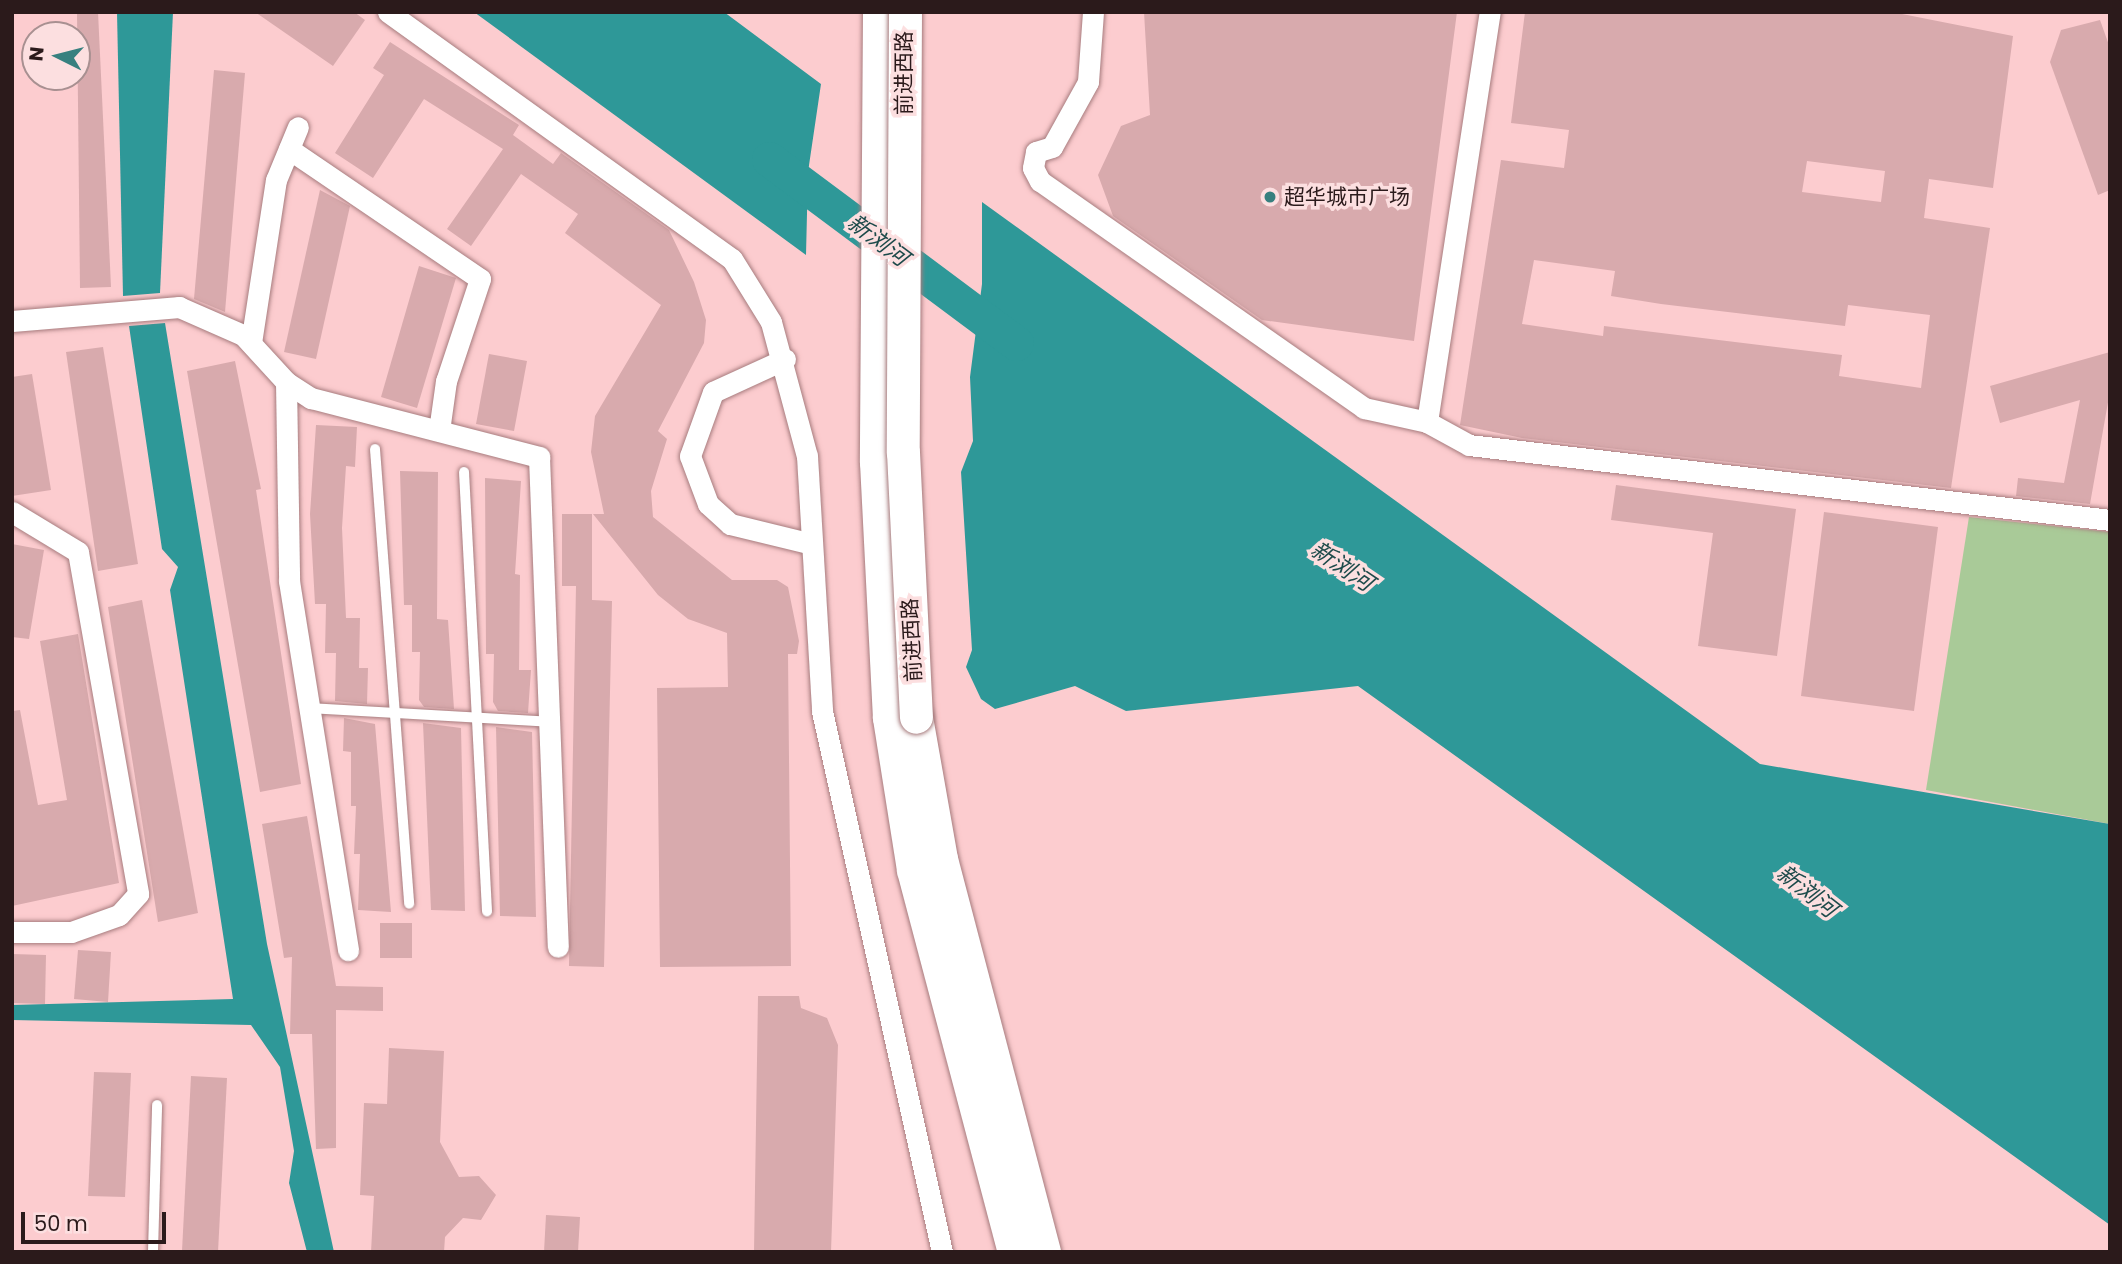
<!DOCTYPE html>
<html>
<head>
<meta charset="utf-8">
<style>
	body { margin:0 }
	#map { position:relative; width:2122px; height:1264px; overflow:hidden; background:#fccccf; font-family:Poppins,"Noto Sans SC",sans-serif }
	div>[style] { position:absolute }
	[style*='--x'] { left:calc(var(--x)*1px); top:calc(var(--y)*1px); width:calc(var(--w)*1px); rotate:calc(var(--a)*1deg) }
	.green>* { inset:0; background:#a9ca98 }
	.water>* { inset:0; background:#2e9898 }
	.river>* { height:35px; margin:-17.5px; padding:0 17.5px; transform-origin:17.5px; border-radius:17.5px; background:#2e9898 }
	.building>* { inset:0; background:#d8aaad }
	.roads { filter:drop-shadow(0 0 2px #a77c7e) drop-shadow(0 0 2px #a77c7e) }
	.service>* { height:10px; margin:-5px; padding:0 5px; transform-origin:5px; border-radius:5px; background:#fff }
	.minor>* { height:21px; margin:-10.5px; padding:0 10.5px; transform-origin:10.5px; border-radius:10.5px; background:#fff }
	.primary>* { height:33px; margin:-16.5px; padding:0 16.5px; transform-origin:16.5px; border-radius:16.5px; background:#fff }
	.bridges { filter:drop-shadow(0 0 2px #a77c7e) drop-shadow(0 0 2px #a77c7e) }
	.primary-bridge>* { height:33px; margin:-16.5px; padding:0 16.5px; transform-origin:16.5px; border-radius:16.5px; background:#fff }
	.dots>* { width:19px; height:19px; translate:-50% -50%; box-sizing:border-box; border:4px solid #fcdfe0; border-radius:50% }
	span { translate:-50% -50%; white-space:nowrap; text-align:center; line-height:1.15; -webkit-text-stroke:7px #fcdfe0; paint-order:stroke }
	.street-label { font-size:21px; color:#2b1a1b }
	.poi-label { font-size:21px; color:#2b1a1b }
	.left { translate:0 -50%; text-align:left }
	.water-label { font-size:23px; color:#1d4a4a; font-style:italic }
	.frame { position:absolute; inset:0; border:14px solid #2b1a1b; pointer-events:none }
	.north { position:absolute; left:21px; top:21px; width:70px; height:70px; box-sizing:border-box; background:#fcdfe0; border:2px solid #a89091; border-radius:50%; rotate:276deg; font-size:19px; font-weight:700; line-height:28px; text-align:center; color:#2b1a1b }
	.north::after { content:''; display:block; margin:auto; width:24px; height:32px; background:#37807f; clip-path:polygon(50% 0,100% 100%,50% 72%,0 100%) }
	.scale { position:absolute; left:21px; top:1212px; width:145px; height:32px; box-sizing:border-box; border:4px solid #2b1a1b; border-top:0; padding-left:9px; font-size:21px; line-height:24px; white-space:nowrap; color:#2b1a1b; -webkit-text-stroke:5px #fcdfe0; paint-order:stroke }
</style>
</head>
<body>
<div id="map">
	<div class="green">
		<div style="clip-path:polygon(1969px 517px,2110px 532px,2110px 824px,1926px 790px)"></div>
	</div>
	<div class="water">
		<div style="clip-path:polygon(117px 12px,173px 12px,160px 293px,123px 296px)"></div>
		<div style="clip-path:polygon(474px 12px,724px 12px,821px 84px,808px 172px,806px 255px)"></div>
		<div style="clip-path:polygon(982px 202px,1760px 764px,2110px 824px,2110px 1225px,1358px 686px,1126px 711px,1075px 686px,995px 709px,981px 699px,966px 667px,972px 650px,961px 472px,973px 441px,970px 377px,982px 284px)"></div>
		<div style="clip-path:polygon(165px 323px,267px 944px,334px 1252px,307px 1252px,289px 1183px,294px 1151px,280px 1067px,251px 1025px,12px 1020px,12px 1005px,233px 999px,170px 590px,178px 567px,162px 549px,129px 326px)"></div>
	</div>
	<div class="river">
		<div style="--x:769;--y:159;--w:308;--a:36.7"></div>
	</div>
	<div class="building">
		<div style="clip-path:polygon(77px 12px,98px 12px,111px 287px,80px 288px)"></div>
		<div style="clip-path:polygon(255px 12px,354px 12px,365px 20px,333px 66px)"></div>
		<div style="clip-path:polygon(1144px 12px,1457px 12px,1414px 341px,1262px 320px,1113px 216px,1098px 175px,1121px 126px,1150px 115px)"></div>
		<div style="clip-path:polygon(evenodd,1525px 12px,1892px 12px,2013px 36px,1993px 188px,1929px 179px,1924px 218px,1990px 228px,1951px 488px,1522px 438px,1460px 425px,1501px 160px,1564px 168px,1569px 130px,1511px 123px,1525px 12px,1807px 161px,1885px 171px,1881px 202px,1802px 192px,1807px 161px,1525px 12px,1534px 260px,1615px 271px,1611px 296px,1661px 304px,1845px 326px,1848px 305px,1930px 315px,1921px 388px,1839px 376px,1842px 355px,1604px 326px,1603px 336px,1522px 324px,1534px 260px)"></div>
		<div style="clip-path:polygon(2100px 20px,2110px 48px,2110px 190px,2098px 195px,2050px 62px,2061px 30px)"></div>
		<div style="clip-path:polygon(390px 42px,519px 125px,513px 135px,553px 164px,561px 153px,669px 230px,694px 282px,706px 320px,704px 343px,658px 431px,667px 439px,651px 491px,653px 517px,732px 580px,777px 580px,788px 587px,799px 641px,797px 654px,788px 654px,791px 966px,660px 967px,657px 688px,728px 687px,727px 633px,688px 619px,658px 595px,593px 514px,604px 514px,591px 452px,595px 416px,661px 305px,565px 233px,578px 214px,521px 174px,471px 246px,447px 229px,503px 149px,424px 99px,373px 178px,335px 153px,384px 75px,373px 68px)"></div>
		<div style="clip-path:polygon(214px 70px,245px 73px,225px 312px,194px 299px)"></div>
		<div style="clip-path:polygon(320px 190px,350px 206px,316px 359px,284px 352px)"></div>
		<div style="clip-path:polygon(419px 266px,456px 278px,417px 408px,381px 397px)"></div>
		<div style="clip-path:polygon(103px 347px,138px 564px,98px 571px,66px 352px)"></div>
		<div style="clip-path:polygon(2110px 352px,2110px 391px,2090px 504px,2016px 496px,2018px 478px,2064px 483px,2080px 400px,2000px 423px,1990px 386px)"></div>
		<div style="clip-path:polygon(489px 354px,527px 361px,514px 431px,476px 424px)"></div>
		<div style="clip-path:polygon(235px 361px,261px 489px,256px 490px,301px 784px,260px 792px,187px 371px)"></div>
		<div style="clip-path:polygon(32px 374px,51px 490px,12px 496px,12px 377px)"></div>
		<div style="clip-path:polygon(316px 425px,357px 427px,355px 467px,346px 466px,342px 528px,346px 618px,360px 618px,359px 668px,368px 668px,367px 704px,335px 701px,336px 653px,325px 653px,326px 604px,315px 604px,310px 514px)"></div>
		<div style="clip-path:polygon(400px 471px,438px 472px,437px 619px,448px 620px,454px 709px,424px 707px,419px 700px,420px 652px,412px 652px,412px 605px,404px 605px)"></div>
		<div style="clip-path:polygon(485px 478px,521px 481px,515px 574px,520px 575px,519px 670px,531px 670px,528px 713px,498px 711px,493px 702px,494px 654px,486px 654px)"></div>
		<div style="clip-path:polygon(1616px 485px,1796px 509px,1777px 656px,1698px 646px,1713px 533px,1611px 520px)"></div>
		<div style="clip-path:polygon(1824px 512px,1938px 527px,1914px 711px,1801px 696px)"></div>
		<div style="clip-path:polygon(562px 514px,592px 514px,592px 600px,612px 601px,604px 967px,569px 966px,576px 586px,562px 586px)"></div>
		<div style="clip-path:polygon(12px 544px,44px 550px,29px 639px,12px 637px)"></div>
		<div style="clip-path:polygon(142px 600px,198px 913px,158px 922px,108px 607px)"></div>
		<div style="clip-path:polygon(78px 634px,119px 883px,12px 906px,12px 711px,20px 710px,38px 805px,67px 800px,40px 641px)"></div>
		<div style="clip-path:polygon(344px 718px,375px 724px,391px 912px,358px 910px,360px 854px,354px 854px,356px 806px,351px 806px,351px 752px,343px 751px)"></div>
		<div style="clip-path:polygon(423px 723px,461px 728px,465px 911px,431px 910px)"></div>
		<div style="clip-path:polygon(496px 727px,532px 732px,536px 917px,500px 916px)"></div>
		<div style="clip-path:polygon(307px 816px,336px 986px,383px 987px,383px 1011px,336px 1010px,336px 1148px,316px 1149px,312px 1034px,290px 1034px,292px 957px,284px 958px,262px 824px)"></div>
		<div style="clip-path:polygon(380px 923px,412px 923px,412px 958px,380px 958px)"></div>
		<div style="clip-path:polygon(78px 950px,111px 952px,108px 1002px,74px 999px)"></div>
		<div style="clip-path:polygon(12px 954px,46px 955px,45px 1004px,12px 1003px)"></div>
		<div style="clip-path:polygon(758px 996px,799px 996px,801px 1008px,827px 1018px,838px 1045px,831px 1252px,754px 1252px)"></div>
		<div style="clip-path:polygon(389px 1048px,444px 1051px,440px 1142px,459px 1177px,479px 1176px,496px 1195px,481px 1220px,463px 1218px,445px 1237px,444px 1252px,371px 1252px,374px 1196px,360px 1195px,364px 1103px,387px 1104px)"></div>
		<div style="clip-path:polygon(94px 1072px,131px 1073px,125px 1197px,88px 1196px)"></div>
		<div style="clip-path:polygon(191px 1076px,227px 1078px,218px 1252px,182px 1251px)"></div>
		<div style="clip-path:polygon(546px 1215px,580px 1217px,578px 1252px,544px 1252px)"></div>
	</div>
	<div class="roads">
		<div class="service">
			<div style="--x:375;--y:449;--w:456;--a:85.7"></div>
			<div style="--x:464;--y:472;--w:440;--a:87"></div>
			<div style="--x:309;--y:708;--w:240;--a:3.3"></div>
			<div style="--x:153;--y:1252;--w:147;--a:-88.4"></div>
		</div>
		<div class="minor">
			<div style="--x:388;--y:12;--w:423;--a:35.7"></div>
			<div style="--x:732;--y:259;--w:74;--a:58.2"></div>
			<div style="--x:771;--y:322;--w:139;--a:75"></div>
			<div style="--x:807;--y:456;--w:255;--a:86.6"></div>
			<div style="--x:822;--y:711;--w:554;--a:77.49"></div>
			<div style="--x:1093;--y:12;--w:70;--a:94.1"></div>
			<div style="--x:1088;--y:82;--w:74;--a:119"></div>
			<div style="--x:1052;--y:147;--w:17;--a:163"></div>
			<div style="--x:1036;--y:152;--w:16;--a:101"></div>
			<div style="--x:1033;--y:168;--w:15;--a:62"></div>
			<div style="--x:1040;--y:181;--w:396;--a:35"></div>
			<div style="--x:1364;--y:408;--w:65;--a:12.5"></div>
			<div style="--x:1427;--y:422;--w:415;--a:-81.3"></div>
			<div style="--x:289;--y:149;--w:231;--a:34.2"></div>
			<div style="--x:480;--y:279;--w:108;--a:108.4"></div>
			<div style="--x:446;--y:381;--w:50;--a:98"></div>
			<div style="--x:12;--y:321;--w:168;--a:-4.8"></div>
			<div style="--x:179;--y:307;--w:70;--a:23.6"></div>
			<div style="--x:243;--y:335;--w:64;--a:47.5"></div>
			<div style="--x:286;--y:382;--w:30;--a:33"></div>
			<div style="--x:311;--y:398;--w:236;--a:14.5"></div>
			<div style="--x:539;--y:457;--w:490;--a:87.8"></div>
			<div style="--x:251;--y:343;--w:165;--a:-81.3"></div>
			<div style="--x:276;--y:180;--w:57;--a:-67.5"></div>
			<div style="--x:785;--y:359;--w:79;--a:155.4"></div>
			<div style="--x:713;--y:392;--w:68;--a:109.8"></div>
			<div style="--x:690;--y:456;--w:51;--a:69.4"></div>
			<div style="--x:708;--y:504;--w:30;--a:42"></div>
			<div style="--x:730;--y:524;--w:84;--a:13.7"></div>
			<div style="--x:286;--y:382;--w:199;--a:89.1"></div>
			<div style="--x:289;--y:581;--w:374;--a:80.9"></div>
			<div style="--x:1427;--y:422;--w:48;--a:28.7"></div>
			<div style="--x:1469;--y:445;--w:645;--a:6.67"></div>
			<div style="--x:12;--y:512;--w:77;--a:31.2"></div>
			<div style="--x:78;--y:552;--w:347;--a:80"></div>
			<div style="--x:138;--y:894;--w:28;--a:132"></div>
			<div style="--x:119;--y:915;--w:51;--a:160.5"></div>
			<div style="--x:71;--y:932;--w:59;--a:180"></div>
		</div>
		<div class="primary">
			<div style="--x:879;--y:12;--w:450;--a:90.4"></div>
			<div style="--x:876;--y:462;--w:256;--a:87.1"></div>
			<div style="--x:889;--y:718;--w:154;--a:81"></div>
			<div style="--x:913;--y:870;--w:395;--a:75.2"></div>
			<div style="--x:916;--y:717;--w:144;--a:80"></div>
			<div style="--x:941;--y:859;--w:406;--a:75.3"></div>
		</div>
	</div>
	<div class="bridges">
		<div class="primary-bridge">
			<div style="--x:905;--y:12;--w:440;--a:90.3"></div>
			<div style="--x:903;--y:452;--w:265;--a:87.2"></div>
		</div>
	</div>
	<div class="dots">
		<div style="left:1270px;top:197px;background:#37807f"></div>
	</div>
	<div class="street-label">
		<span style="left:904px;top:73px;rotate:-90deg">前进西路</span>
		<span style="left:912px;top:640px;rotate:-93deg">前进西路</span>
	</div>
	<div class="poi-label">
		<span class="left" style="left:1284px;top:197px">超华城市广场</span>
	</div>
	<div class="water-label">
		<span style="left:878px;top:240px;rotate:37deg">新浏河</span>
		<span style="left:1342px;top:566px;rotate:34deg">新浏河</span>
		<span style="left:1807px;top:891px;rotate:38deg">新浏河</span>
	</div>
	<div class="frame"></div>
	<div class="north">N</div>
	<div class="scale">50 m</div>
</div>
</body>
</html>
